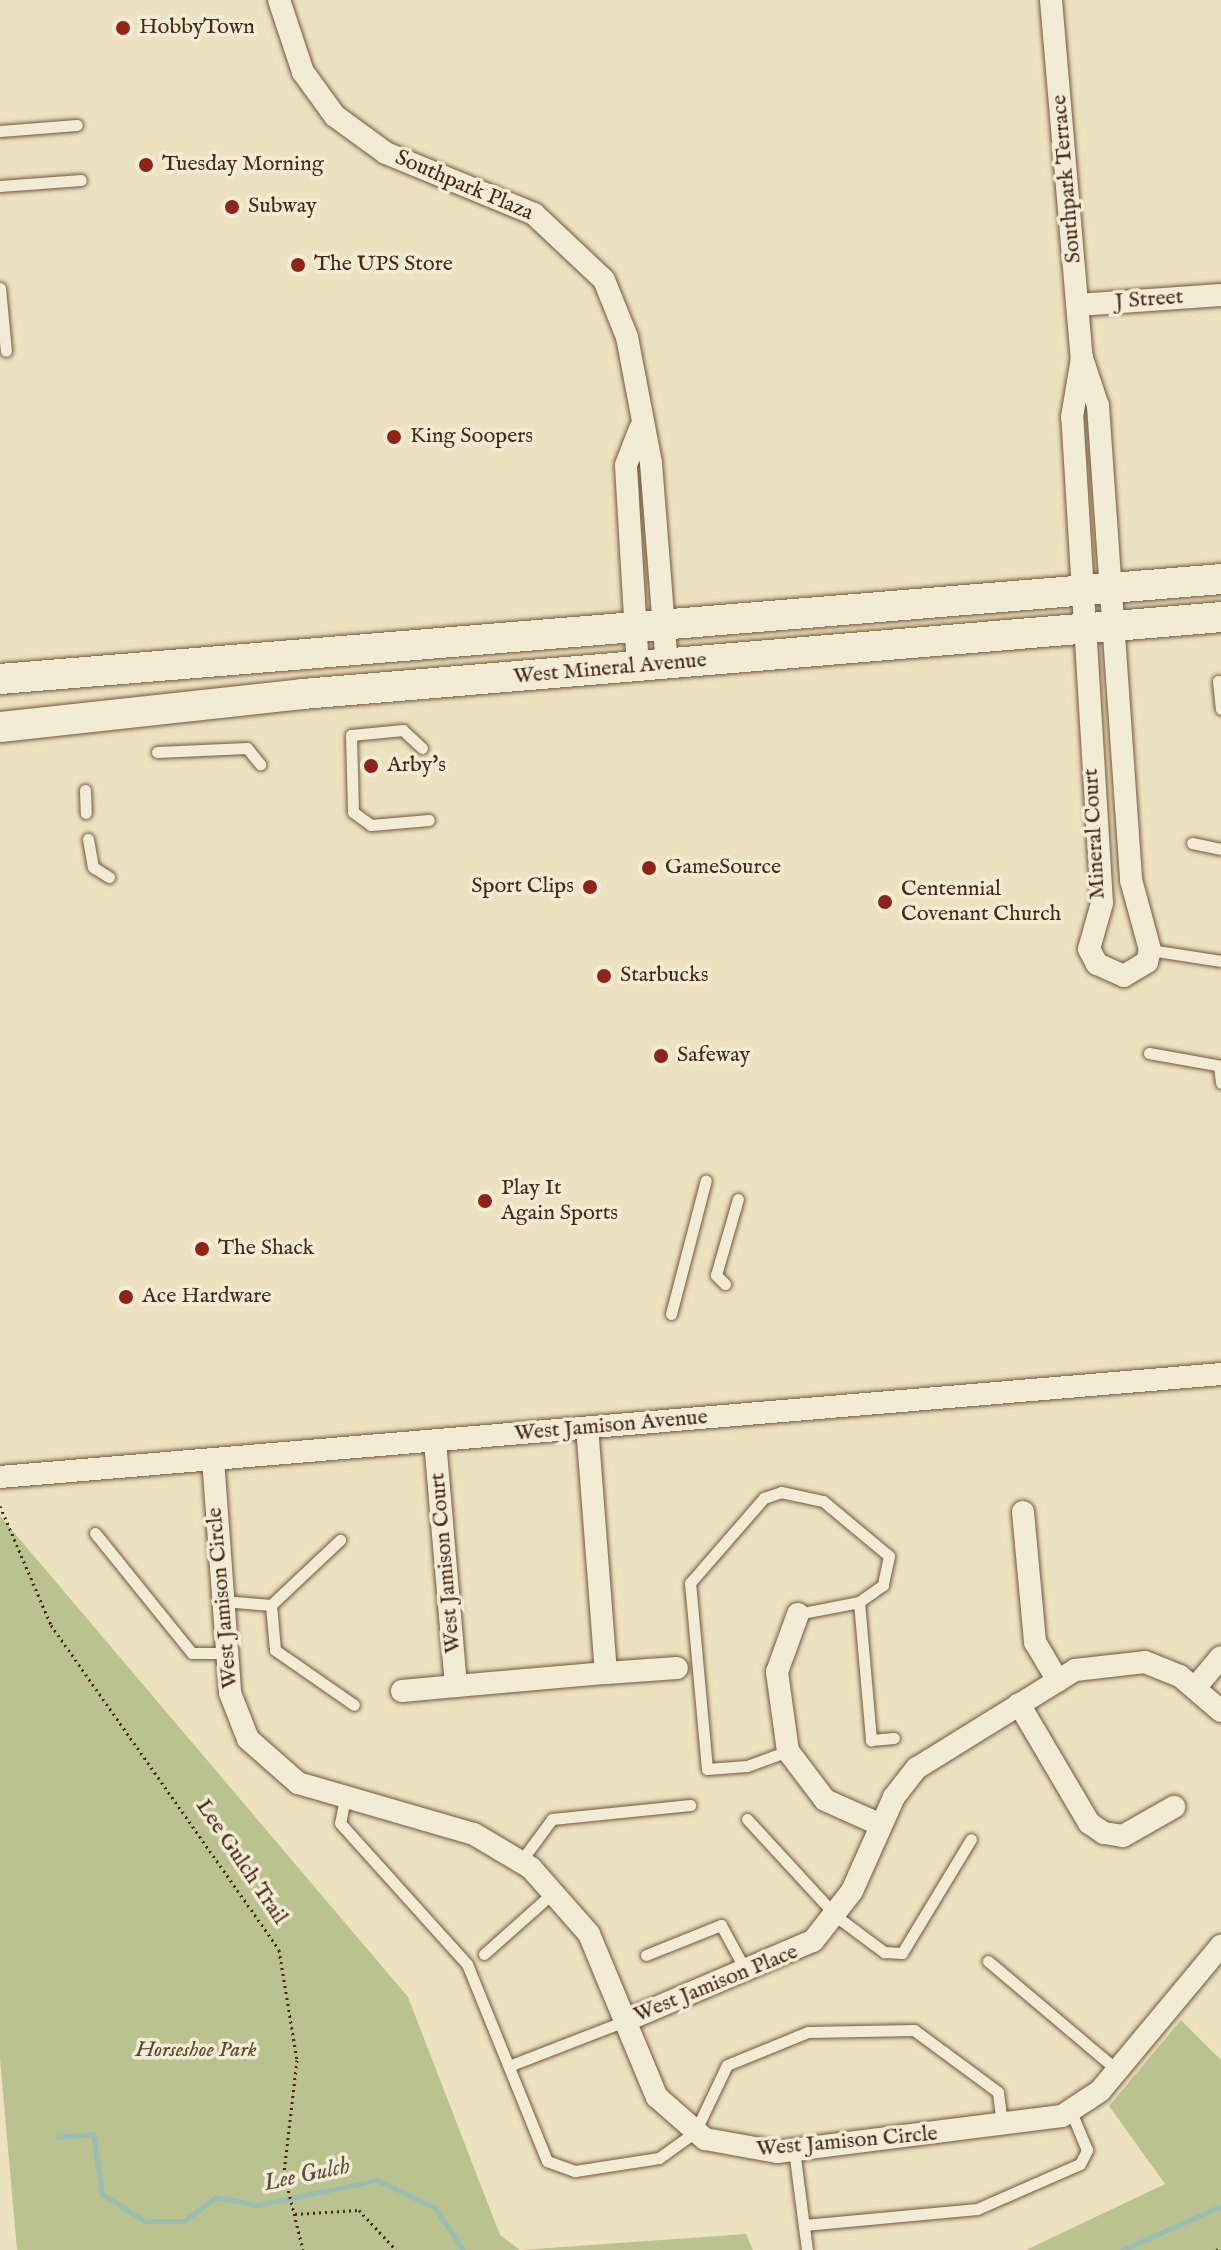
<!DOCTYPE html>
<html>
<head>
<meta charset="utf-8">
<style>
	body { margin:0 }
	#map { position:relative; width:1221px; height:2250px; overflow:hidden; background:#ede2bf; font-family:"IM FELL English",serif }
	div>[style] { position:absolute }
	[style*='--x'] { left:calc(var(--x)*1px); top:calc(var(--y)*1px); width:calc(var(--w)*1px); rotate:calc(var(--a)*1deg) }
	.green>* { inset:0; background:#bac390 }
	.stream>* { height:5px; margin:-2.5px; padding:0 2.5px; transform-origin:2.5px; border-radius:2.5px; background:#99beb1 }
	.path>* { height:3px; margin-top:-1.5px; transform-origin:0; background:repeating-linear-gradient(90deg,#492915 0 2px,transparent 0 6px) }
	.roads { filter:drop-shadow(0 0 2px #725740) drop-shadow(0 0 2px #725740) }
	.service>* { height:11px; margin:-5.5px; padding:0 5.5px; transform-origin:5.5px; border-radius:5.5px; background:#f3ecd5 }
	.minor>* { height:22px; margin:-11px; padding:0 11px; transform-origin:11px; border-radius:11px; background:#f3ecd5 }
	.secondary>* { height:30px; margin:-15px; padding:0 15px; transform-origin:15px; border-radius:15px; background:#f3ecd5 }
	.dots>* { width:22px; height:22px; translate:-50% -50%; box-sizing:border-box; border:4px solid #f3ecd5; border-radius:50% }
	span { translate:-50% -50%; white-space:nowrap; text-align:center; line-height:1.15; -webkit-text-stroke:7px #f3ecd5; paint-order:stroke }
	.poi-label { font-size:22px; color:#492915 }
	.left { translate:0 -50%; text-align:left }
	.right { translate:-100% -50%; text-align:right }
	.street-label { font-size:22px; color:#492915 }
	.park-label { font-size:22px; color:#60482e; font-style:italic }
	.water-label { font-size:24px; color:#5d4e3c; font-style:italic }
</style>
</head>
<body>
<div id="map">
	<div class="green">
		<div style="clip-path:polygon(0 1516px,408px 1997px,500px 2235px,520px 2250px,746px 2234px,753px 2250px,17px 2250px,0 2059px)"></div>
		<div style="clip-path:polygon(1181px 2020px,1221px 2060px,1221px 2250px,1026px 2250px,1165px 2184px,1109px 2106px)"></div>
	</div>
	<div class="stream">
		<div style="--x:58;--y:2137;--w:35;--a:-5"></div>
		<div style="--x:93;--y:2134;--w:61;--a:81.5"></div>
		<div style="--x:102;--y:2194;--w:51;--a:32.1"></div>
		<div style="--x:145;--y:2221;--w:39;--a:0"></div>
		<div style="--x:184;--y:2221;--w:40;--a:-37"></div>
		<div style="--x:216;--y:2197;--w:42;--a:11"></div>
		<div style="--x:257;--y:2205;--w:123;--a:-11.8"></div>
		<div style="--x:377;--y:2180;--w:64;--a:25.8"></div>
		<div style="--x:435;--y:2208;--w:50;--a:56.3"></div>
		<div style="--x:1122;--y:2250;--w:108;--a:-24"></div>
	</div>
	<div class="path">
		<div style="--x:0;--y:1506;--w:129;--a:66.8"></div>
		<div style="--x:51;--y:1625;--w:397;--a:54.9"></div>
		<div style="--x:279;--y:1950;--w:111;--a:80.7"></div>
		<div style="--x:297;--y:2060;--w:114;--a:96.6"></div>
		<div style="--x:284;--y:2173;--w:79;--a:76.1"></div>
		<div style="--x:295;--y:2214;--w:64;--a:-3.6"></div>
		<div style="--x:359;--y:2210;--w:54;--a:47.2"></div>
		<div style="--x:1216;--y:2250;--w:5;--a:-22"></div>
	</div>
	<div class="roads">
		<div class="service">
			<div style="--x:0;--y:131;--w:77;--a:-4.5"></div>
			<div style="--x:0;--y:186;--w:81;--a:-4.2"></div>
			<div style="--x:0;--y:288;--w:63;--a:84.6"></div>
			<div style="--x:1218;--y:681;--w:28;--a:84"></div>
			<div style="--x:422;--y:748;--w:26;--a:-137"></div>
			<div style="--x:403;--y:730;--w:52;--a:174.5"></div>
			<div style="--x:351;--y:735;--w:77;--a:88.5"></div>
			<div style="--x:353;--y:812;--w:22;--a:36"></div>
			<div style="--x:371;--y:825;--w:58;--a:-4.9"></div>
			<div style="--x:157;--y:752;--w:90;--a:-2.5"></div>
			<div style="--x:247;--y:748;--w:21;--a:51"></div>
			<div style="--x:85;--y:790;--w:23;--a:88"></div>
			<div style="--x:88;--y:839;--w:28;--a:80"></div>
			<div style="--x:93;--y:867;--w:19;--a:32"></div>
			<div style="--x:1192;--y:843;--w:30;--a:12"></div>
			<div style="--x:1150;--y:950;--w:72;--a:8.8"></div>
			<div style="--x:1149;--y:1053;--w:73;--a:10.2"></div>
			<div style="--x:1219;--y:1066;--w:17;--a:83"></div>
			<div style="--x:725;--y:1284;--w:13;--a:-135"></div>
			<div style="--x:716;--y:1275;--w:79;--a:-73.9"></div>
			<div style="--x:671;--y:1314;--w:138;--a:-75.4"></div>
			<div style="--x:95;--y:1533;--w:154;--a:51.1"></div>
			<div style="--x:192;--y:1653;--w:35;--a:0"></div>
			<div style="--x:223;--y:1601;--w:48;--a:4.8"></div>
			<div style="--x:271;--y:1605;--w:45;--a:84.9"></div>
			<div style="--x:275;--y:1650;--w:96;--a:34.8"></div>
			<div style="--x:859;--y:1602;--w:139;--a:85"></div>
			<div style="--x:871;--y:1740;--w:23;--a:-5"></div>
			<div style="--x:271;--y:1605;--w:95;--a:-43.3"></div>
			<div style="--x:788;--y:1751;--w:44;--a:159.9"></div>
			<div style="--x:747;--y:1766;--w:40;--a:175.7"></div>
			<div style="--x:707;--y:1769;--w:187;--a:-95.2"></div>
			<div style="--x:690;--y:1583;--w:113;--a:-49"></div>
			<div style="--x:764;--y:1498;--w:18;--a:-19"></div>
			<div style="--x:781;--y:1492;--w:43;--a:12.1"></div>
			<div style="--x:823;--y:1501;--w:86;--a:39.8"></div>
			<div style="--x:889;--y:1556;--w:30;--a:102"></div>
			<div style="--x:883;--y:1585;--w:29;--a:145"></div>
			<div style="--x:859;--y:1602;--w:62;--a:168.9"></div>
			<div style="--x:345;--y:1798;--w:25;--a:101"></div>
			<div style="--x:340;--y:1823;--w:190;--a:48"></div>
			<div style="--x:467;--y:1964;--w:213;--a:67.9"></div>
			<div style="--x:547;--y:2161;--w:30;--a:20"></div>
			<div style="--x:575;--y:2171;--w:85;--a:-8.8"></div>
			<div style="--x:659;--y:2158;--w:44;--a:-35.8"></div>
			<div style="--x:695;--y:2132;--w:74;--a:-64.5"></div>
			<div style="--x:727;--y:2065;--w:87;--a:-22.2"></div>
			<div style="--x:808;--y:2032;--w:106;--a:-1.1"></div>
			<div style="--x:914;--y:2030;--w:104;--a:36.4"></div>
			<div style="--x:998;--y:2092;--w:35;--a:83"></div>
			<div style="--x:747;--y:1819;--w:133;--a:47.4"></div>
			<div style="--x:837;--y:1917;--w:59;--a:36.7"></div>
			<div style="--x:884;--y:1952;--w:18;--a:3"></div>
			<div style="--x:902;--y:1953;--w:133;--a:-58.8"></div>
			<div style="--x:521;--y:1861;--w:52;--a:-53.6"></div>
			<div style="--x:552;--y:1819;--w:139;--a:-5.8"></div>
			<div style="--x:484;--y:1954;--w:95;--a:-41.6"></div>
			<div style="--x:646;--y:1955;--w:81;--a:-21.8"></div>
			<div style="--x:721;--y:1925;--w:55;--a:61.6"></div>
			<div style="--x:988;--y:1961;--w:170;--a:40.2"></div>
			<div style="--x:509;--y:2066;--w:124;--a:-21.2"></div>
			<div style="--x:794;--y:2150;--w:101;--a:82.6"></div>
			<div style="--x:804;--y:2225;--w:174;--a:-5.3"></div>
			<div style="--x:977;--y:2209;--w:112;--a:-23.6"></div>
			<div style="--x:1080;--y:2164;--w:16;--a:-63"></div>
			<div style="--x:1087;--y:2150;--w:41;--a:-112.8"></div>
		</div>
		<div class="minor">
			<div style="--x:279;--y:0;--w:76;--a:71.6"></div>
			<div style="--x:303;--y:72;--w:54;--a:54"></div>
			<div style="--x:335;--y:116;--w:63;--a:36"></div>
			<div style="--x:386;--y:153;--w:160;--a:22.4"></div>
			<div style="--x:534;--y:214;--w:96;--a:43.3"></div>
			<div style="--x:604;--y:280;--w:61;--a:68"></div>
			<div style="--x:627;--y:337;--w:128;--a:79.2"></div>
			<div style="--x:651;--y:463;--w:203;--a:85.5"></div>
			<div style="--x:1051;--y:0;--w:359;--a:85.1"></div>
			<div style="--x:1082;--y:358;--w:51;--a:71.6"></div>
			<div style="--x:1098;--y:406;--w:475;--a:86"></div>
			<div style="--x:1131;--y:880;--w:73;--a:74.8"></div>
			<div style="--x:1150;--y:950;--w:12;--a:104"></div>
			<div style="--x:1147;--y:962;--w:27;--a:149"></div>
			<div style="--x:1124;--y:976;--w:30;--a:-156"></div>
			<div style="--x:1097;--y:964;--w:17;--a:-118"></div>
			<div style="--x:1089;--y:949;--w:48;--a:-74.2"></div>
			<div style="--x:1102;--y:903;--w:487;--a:-93.5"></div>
			<div style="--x:1072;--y:417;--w:60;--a:-80.4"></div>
			<div style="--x:1078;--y:305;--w:143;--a:-4"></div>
			<div style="--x:638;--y:668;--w:203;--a:-93.4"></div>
			<div style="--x:626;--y:465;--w:39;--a:-69"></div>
			<div style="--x:435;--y:1441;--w:246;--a:85.1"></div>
			<div style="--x:456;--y:1686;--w:151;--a:-5"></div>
			<div style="--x:606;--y:1673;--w:246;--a:-94.4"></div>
			<div style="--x:213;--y:1459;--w:235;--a:85.8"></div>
			<div style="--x:230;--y:1693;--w:49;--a:68.6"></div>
			<div style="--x:248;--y:1739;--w:67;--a:41.3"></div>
			<div style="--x:298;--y:1783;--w:183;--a:16.2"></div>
			<div style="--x:474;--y:1834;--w:66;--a:30.8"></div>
			<div style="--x:531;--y:1868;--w:88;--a:48.7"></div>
			<div style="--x:589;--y:1934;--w:177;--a:67.4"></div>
			<div style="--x:657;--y:2097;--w:64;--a:41.2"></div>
			<div style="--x:705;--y:2139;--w:73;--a:10.2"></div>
			<div style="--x:777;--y:2152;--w:287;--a:-7.2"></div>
			<div style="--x:1062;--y:2116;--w:45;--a:-33.3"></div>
			<div style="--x:1100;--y:2091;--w:189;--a:-50.2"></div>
			<div style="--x:0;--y:1477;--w:1225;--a:-4.82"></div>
			<div style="--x:1023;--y:1512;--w:131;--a:84.7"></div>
			<div style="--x:1035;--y:1642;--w:45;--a:59.5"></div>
			<div style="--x:798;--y:1614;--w:62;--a:109.9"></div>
			<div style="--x:777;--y:1672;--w:80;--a:82.1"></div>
			<div style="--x:788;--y:1751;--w:61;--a:52.9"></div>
			<div style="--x:825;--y:1800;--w:61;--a:24.1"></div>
			<div style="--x:606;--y:1673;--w:71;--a:-4"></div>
			<div style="--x:1195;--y:1688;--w:40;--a:-50"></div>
			<div style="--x:402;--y:1691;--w:54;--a:-5.3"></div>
			<div style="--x:1019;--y:1704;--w:138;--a:59.5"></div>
			<div style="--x:1089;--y:1823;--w:18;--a:34"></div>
			<div style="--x:1104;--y:1833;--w:19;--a:9"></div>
			<div style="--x:1123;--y:1836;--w:59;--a:-29.6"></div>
			<div style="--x:625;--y:2021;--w:204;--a:-23.1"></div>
			<div style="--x:813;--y:1941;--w:63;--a:-52"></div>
			<div style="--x:852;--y:1891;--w:103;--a:-65.9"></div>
			<div style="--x:894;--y:1797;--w:37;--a:-52"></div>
			<div style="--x:917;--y:1768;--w:186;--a:-31.8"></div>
			<div style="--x:1075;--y:1670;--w:70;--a:-6.5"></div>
			<div style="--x:1145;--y:1662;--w:38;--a:22"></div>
			<div style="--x:1180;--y:1676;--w:54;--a:40.5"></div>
		</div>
		<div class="secondary">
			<div style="--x:0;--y:679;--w:1225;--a:-4.68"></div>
			<div style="--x:0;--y:727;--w:305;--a:-6.2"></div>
			<div style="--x:303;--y:694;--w:921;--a:-4.79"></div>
		</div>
	</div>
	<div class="dots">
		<div style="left:123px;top:28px;background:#8f2418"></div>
		<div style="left:146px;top:165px;background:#8f2418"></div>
		<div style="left:232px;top:207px;background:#8f2418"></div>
		<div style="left:298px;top:265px;background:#8f2418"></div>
		<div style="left:394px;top:437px;background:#8f2418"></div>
		<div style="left:371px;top:766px;background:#8f2418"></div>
		<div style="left:649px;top:868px;background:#8f2418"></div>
		<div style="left:590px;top:887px;background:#8f2418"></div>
		<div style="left:885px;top:902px;background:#8f2418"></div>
		<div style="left:604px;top:976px;background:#8f2418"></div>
		<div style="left:661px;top:1056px;background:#8f2418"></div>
		<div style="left:485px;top:1201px;background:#8f2418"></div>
		<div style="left:202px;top:1249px;background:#8f2418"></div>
		<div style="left:126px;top:1297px;background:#8f2418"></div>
	</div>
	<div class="poi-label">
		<span class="left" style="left:139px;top:28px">HobbyTown</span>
		<span class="left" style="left:162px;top:165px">Tuesday Morning</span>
		<span class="left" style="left:248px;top:207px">Subway</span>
		<span class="left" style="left:314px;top:265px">The UPS Store</span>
		<span class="left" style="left:410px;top:437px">King Soopers</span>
		<span class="left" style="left:387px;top:766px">Arby's</span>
		<span class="left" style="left:665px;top:868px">GameSource</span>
		<span class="right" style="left:574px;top:887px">Sport Clips</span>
		<span class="left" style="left:901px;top:902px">Centennial<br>Covenant Church</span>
		<span class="left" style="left:620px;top:976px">Starbucks</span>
		<span class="left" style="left:677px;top:1056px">Safeway</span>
		<span class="left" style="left:501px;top:1201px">Play It<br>Again Sports</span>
		<span class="left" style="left:218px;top:1249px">The Shack</span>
		<span class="left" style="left:142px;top:1297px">Ace Hardware</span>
	</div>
	<div class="street-label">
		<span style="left:1067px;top:179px;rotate:-95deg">Southpark Terrace</span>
		<span style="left:464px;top:186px;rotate:23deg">Southpark Plaza</span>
		<span style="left:1149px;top:300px;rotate:-4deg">J Street</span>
		<span style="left:610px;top:669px;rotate:-5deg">West Mineral Avenue</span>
		<span style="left:1095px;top:834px;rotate:-93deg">Mineral Court</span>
		<span style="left:611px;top:1426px;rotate:-5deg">West Jamison Avenue</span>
		<span style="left:446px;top:1563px;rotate:-95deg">West Jamison Court</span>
		<span style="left:223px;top:1598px;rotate:-95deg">West Jamison Circle</span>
		<span style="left:241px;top:1862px;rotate:56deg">Lee Gulch Trail</span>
		<span style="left:716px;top:1984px;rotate:-22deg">West Jamison Place</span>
		<span style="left:847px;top:2142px;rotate:-5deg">West Jamison Circle</span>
	</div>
	<div class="park-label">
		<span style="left:196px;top:2051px">Horseshoe Park</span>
	</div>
	<div class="water-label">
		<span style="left:307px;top:2175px;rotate:-12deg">Lee Gulch</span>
	</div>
</div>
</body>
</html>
